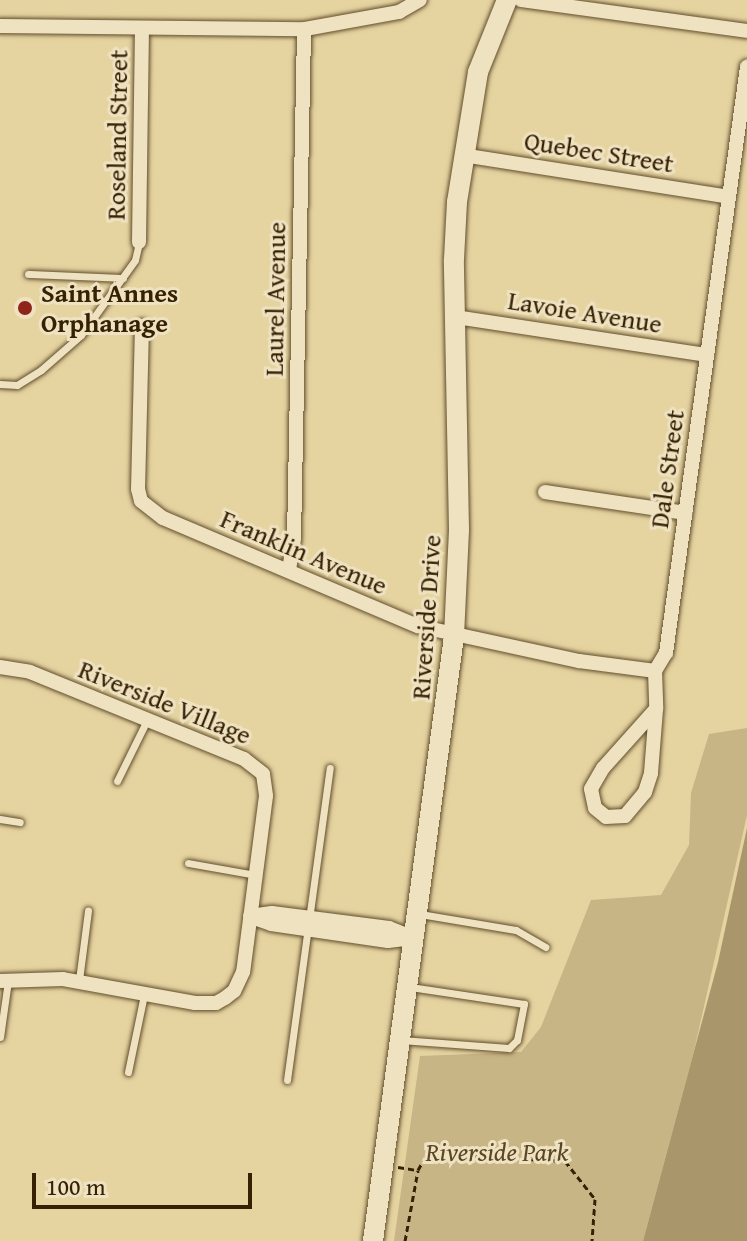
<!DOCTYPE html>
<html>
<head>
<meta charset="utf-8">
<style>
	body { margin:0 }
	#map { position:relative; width:747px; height:1241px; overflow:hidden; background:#e5d3a0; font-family:"Gentium Book Plus",serif }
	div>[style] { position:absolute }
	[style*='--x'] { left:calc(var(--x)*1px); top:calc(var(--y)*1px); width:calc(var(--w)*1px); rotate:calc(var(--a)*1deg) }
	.green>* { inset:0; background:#c7b586 }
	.water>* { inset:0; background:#aa966b }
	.path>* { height:3px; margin-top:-1.5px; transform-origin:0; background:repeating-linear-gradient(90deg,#362105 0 6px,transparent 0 10px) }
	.roads { filter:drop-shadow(0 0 2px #624e2c) drop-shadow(0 0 2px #624e2c) }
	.service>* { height:7px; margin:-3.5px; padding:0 3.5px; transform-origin:3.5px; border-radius:3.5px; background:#eee2c1 }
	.minor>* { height:14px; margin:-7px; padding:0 7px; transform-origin:7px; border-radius:7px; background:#eee2c1 }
	.secondary>* { height:20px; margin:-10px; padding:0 10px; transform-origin:10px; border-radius:10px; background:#eee2c1 }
	.dots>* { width:22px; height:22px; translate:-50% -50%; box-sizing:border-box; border:4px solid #eee2c1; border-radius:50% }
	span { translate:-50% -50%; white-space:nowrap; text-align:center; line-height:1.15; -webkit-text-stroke:6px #eee2c1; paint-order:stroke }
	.street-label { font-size:26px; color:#362105 }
	.poi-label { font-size:26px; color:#362105; font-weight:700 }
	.left { translate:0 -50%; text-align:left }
	.park-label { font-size:26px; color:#5a4625; font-style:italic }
	.scale { position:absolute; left:32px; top:1173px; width:220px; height:36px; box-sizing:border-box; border:4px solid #362105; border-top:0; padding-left:10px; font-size:24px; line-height:28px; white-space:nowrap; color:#362105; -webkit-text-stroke:6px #eee2c1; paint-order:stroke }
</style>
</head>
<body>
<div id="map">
	<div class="green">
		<div style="clip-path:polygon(747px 728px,747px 815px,694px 1051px,643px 1241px,394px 1241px,420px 1056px,521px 1052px,541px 1027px,591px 900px,661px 895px,689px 845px,691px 793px,709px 734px)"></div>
	</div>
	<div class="water">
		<div style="clip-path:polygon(747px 828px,747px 1241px,643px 1241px,718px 962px)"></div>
	</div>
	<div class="path">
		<div style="--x:398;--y:1167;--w:20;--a:9"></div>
		<div style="--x:405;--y:1241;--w:72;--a:-79.6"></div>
		<div style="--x:418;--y:1170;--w:10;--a:-61"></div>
		<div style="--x:423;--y:1161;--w:29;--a:-12"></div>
		<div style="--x:451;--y:1155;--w:114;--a:3"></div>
		<div style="--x:565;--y:1161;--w:48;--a:51.7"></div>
		<div style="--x:595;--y:1199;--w:42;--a:94.1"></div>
	</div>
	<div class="roads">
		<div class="service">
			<div style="--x:28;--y:274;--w:95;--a:2.4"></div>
			<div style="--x:0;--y:384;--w:17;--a:3"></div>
			<div style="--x:17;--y:385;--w:28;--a:-32"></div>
			<div style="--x:41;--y:370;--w:53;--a:-41.2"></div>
			<div style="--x:81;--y:335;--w:92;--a:-54.2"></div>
			<div style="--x:135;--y:260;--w:18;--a:-77"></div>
			<div style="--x:117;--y:781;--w:68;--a:-63.8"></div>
			<div style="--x:0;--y:819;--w:20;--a:9"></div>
			<div style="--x:188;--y:863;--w:69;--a:10"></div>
			<div style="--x:420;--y:914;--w:97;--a:9.5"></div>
			<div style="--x:516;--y:930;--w:34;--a:30"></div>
			<div style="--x:79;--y:980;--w:70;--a:-82.6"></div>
			<div style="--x:0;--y:1037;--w:57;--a:-81.9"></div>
			<div style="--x:401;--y:1040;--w:108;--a:4.2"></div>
			<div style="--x:509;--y:1048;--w:11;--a:-45"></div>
			<div style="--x:517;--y:1040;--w:37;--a:-79"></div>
			<div style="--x:524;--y:1004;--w:115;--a:-171.5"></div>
			<div style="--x:128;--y:1072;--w:79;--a:-78.3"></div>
			<div style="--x:287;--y:1080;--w:315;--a:-82.2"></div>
		</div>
		<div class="minor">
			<div style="--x:521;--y:0;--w:228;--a:7.8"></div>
			<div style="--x:0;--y:26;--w:305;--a:0.6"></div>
			<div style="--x:305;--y:29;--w:96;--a:-10.3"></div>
			<div style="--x:399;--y:12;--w:24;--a:-30"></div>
			<div style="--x:462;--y:155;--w:270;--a:8.9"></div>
			<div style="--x:139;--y:242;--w:213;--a:-89.2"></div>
			<div style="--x:455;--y:317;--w:255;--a:8.6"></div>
			<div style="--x:142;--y:326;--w:163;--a:91.4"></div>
			<div style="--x:138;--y:489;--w:12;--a:76"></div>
			<div style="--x:141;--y:501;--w:28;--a:38"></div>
			<div style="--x:163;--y:518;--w:277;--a:23"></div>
			<div style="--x:418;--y:626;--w:165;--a:12.3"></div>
			<div style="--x:579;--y:661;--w:77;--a:7.5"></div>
			<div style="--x:655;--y:671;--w:21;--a:-59"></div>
			<div style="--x:666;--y:653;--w:592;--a:-82.13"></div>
			<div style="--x:545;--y:492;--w:142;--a:8.5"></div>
			<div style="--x:289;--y:570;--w:32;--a:-81"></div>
			<div style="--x:294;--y:538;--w:509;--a:-88.87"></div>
			<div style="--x:0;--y:667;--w:30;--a:9"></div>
			<div style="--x:30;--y:672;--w:231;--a:22.1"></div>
			<div style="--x:244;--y:759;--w:24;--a:38"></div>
			<div style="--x:263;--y:774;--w:22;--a:82"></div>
			<div style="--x:266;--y:796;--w:177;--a:97.4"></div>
			<div style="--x:243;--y:972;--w:21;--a:115"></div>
			<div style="--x:234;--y:991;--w:11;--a:142"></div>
			<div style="--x:225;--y:998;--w:10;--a:151"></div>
			<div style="--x:216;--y:1003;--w:21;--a:180"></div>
			<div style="--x:195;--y:1003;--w:134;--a:-169.7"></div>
			<div style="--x:63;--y:979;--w:63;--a:178.2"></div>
			<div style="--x:655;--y:671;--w:38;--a:88"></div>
			<div style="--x:656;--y:709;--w:79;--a:131.9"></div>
			<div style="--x:603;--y:768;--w:24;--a:120"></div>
			<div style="--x:591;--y:789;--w:19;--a:78"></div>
			<div style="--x:595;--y:808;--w:14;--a:39"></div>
			<div style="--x:606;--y:817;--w:19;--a:-3"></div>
			<div style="--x:625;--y:816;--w:31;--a:-50"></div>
			<div style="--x:645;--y:792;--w:20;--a:-72"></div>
			<div style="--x:651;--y:773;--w:64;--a:-85.5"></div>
			<div style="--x:250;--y:916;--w:22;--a:-8"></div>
			<div style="--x:272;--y:913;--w:118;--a:7.3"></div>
			<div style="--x:389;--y:928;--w:27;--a:22"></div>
			<div style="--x:254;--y:918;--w:18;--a:19"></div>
			<div style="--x:271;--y:924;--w:118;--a:8.3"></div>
			<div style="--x:388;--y:941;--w:23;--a:-7"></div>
		</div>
		<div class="secondary">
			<div style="--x:373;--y:1241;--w:610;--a:-82.37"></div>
			<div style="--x:454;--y:636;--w:106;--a:-87.3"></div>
			<div style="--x:459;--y:530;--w:271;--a:-91.1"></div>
			<div style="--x:454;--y:259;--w:57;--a:-87"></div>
			<div style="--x:457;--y:202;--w:132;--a:-80.8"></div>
			<div style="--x:478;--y:72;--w:78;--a:-68.1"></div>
		</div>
	</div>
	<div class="dots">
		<div style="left:25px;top:308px;background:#8f2418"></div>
	</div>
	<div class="street-label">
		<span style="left:117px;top:135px;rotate:-89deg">Roseland Street</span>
		<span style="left:599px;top:152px;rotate:9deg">Quebec Street</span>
		<span style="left:275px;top:299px;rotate:-89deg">Laurel Avenue</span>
		<span style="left:585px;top:312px;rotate:9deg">Lavoie Avenue</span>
		<span style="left:667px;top:469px;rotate:-82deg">Dale Street</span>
		<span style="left:304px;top:552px;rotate:23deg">Franklin Avenue</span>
		<span style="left:426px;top:617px;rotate:-86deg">Riverside Drive</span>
		<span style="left:165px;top:702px;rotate:22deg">Riverside Village</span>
	</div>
	<div class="poi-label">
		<span class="left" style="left:41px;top:308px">Saint Annes<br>Orphanage</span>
	</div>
	<div class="park-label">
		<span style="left:497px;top:1152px">Riverside Park</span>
	</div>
	<div class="scale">100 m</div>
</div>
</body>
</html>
